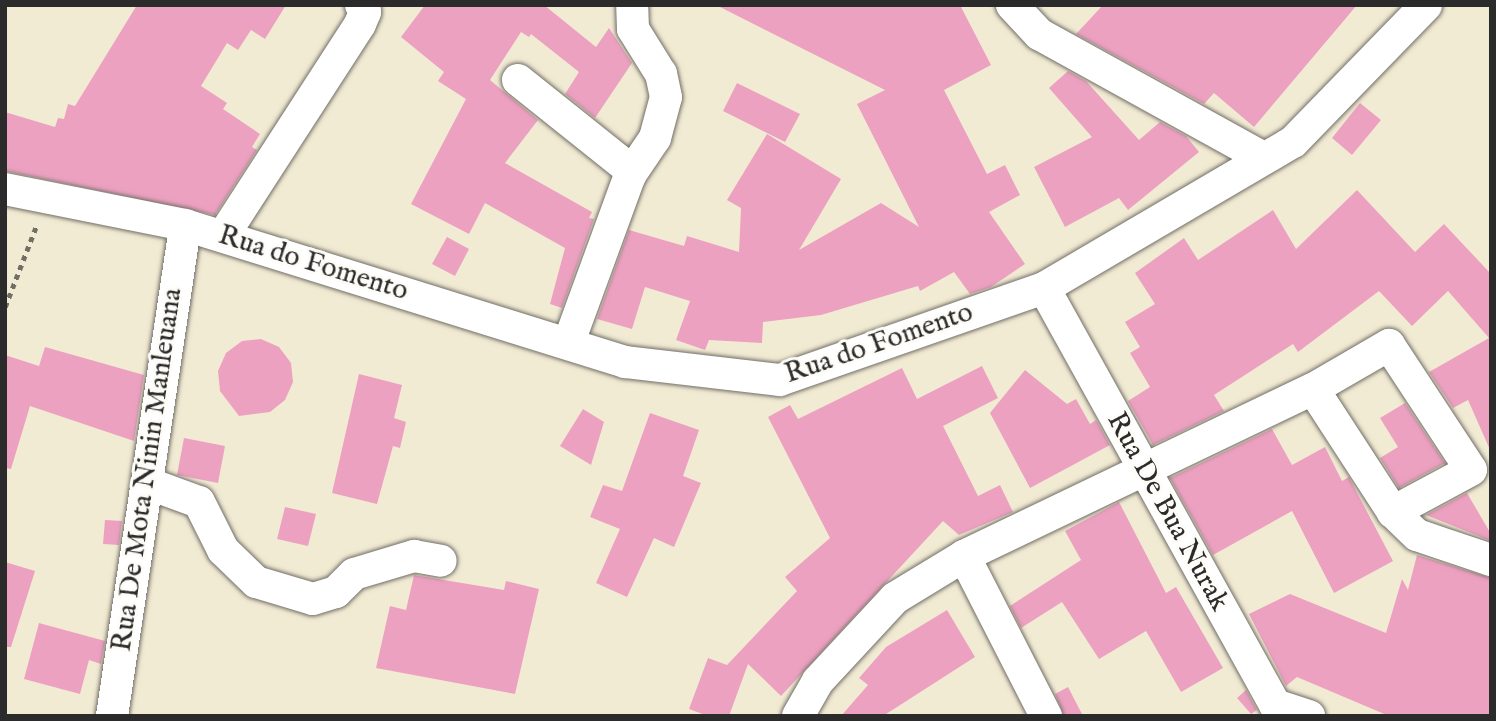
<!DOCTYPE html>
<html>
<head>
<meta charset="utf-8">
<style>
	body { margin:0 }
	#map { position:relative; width:1496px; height:721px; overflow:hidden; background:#f2ebd4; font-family:"IM FELL English",serif }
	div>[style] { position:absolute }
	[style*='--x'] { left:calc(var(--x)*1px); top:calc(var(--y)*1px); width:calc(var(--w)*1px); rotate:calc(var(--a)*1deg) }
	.building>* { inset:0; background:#eda1c1 }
	.path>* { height:4.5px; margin-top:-2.25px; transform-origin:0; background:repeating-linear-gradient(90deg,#716e66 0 5px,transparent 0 10px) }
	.roads { filter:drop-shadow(0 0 2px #716e66) drop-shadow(0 0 2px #716e66) }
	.minor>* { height:32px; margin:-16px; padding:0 16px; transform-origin:16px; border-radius:16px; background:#fff }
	span { translate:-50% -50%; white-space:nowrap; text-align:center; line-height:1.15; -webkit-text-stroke:6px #fdfcf7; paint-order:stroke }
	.street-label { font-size:28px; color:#2b2b2b }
	.frame { position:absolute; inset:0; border:7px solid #2b2b2b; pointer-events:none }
</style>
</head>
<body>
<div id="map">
	<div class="building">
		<div style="clip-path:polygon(137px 5px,286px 5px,265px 39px,251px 30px,238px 50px,227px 43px,201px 86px,227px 103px,223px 109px,260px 134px,252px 147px,257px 150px,215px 215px,5px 171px,5px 112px,55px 127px,58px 118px,64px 119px,68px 104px,75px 106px)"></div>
		<div style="clip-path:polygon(425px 5px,544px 5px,596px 47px,609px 28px,632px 63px,595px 118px,565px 94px,579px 72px,531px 34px,529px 37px,521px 32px,490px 80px,538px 120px,505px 163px,592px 212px,589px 218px,594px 219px,562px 308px,550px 304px,565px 248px,485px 203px,469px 234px,411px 204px,466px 99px,438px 81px,444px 72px,401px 37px)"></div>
		<div style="clip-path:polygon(716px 5px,960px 5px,991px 65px,944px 90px,987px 174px,1005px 165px,1020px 195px,989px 212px,1025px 264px,991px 287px,970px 294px,954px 272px,920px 291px,918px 286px,821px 315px,763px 322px,762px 343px,709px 340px,705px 350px,676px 340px,690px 301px,645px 287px,632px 329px,597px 319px,629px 230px,684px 246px,687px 236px,739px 252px,741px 208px,727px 200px,767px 134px,841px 179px,799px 250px,881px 203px,919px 227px,857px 104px,885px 90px)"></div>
		<div style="clip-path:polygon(1103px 5px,1357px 5px,1254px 127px,1214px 93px,1204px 104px,1076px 34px)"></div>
		<div style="clip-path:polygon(1068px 71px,1086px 81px,1139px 140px,1160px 122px,1186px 136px,1199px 152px,1128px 210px,1119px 198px,1065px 227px,1034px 167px,1092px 137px,1049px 88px)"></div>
		<div style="clip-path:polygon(737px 83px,800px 114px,785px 142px,723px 111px)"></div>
		<div style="clip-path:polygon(1360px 103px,1381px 120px,1352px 155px,1332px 138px)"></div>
		<div style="clip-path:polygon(1357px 190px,1415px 252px,1444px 224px,1491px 274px,1491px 452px,1468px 400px,1453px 408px,1429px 372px,1489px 338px,1448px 291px,1412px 326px,1379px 291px,1298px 352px,1293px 344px,1214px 395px,1224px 411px,1153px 445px,1128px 401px,1150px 387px,1130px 353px,1140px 347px,1125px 322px,1155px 304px,1135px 273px,1184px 238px,1198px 260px,1273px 210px,1296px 249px)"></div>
		<div style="clip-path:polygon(447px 237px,469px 249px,455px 276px,432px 264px)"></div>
		<div style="clip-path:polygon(261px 339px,279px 347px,291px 363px,293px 382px,285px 400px,270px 412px,239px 416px,220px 391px,218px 371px,226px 353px,242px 341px)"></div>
		<div style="clip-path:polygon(45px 347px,144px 375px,134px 441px,30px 406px,11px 469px,5px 468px,5px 355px,39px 366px)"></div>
		<div style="clip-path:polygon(982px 366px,998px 398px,943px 426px,978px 496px,1000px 485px,1013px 512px,959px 535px,943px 521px,781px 696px,748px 664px,729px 716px,708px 716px,689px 709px,708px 658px,727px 665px,797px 591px,785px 577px,830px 538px,768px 417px,790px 405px,798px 419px,902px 368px,917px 399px)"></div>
		<div style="clip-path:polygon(1025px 370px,1067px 404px,1076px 399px,1090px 424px,1096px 420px,1110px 445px,1030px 488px,990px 413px)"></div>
		<div style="clip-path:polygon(359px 374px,402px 385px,394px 418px,406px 422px,400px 448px,393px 446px,377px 504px,332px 493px)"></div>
		<div style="clip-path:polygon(1405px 403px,1445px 463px,1399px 488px,1380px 458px,1398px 447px,1380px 418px)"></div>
		<div style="clip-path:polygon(583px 409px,604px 422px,591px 465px,560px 446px)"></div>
		<div style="clip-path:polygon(650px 413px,699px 430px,683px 476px,701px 483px,674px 547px,654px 538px,627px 597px,596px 583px,620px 529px,590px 517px,603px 485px,622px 491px)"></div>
		<div style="clip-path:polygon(1272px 429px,1292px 465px,1325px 447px,1342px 481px,1349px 477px,1354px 487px,1393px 561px,1334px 593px,1292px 511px,1213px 555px,1170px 478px)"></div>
		<div style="clip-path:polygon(184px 438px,225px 446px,218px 483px,177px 475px)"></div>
		<div style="clip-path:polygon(1467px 493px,1491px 534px,1491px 541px,1426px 515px)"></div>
		<div style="clip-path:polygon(1119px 502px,1166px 593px,1176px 587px,1223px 668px,1181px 692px,1146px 631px,1099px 659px,1062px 602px,1021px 628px,1010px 606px,1081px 560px,1065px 531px)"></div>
		<div style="clip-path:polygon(285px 507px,316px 514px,308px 546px,277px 539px)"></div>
		<div style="clip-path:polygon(105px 520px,122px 521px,119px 545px,103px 544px)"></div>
		<div style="clip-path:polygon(1417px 555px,1491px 578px,1491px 716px,1389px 716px,1297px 677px,1286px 686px,1249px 614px,1290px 594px,1386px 633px,1402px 579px,1408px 590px)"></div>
		<div style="clip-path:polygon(5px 562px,35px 571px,11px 647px,5px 647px)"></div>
		<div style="clip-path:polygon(414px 575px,504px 590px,506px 581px,539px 589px,515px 694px,376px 668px,390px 606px,406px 610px)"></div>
		<div style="clip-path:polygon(947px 610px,975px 657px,883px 716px,841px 716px,868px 685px,859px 678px,886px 647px)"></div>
		<div style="clip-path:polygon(39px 623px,105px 641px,101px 664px,89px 660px,80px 694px,24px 679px)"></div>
		<div style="clip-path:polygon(1068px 687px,1083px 716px,1064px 716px,1055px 694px)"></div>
		<div style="clip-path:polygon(1246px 690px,1257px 710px,1251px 714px,1237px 698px)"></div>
	</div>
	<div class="path">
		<div style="--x:5;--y:307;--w:89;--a:-68.9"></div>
	</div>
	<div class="roads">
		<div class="minor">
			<div style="--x:1012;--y:5;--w:40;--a:47"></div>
			<div style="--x:1039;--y:34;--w:257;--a:28.9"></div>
			<div style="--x:518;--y:80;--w:139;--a:38.6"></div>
			<div style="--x:627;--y:167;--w:9;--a:69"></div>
			<div style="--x:630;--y:175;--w:178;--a:110.1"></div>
			<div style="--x:630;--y:175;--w:45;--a:-56"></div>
			<div style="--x:655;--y:138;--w:42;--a:-75"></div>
			<div style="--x:666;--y:97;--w:24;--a:-102"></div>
			<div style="--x:661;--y:74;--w:53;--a:-121.9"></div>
			<div style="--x:633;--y:29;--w:24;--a:-92"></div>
			<div style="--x:5;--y:189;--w:184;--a:11.3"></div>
			<div style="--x:185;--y:225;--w:461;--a:17.3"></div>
			<div style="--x:625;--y:362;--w:156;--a:6.6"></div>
			<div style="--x:780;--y:380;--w:280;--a:-19.2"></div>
			<div style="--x:1044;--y:288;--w:289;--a:-30.4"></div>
			<div style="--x:1293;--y:142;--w:191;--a:-45.8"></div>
			<div style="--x:223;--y:236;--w:252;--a:-57.1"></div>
			<div style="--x:360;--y:24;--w:13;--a:-67"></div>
			<div style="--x:365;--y:12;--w:8;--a:-120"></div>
			<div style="--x:1044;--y:288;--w:477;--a:61"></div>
			<div style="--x:1275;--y:705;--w:36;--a:18"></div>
			<div style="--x:1313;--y:389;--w:88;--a:-30.1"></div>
			<div style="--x:1389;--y:345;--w:149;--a:56.7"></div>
			<div style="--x:1471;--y:470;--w:89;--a:151.7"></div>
			<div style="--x:147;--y:483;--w:55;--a:20.1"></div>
			<div style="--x:199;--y:502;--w:54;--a:63.4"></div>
			<div style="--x:223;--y:550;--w:46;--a:44.1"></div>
			<div style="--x:256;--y:582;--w:59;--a:16.6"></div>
			<div style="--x:313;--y:599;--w:24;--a:-17"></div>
			<div style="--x:336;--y:592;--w:25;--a:-45"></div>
			<div style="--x:354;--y:574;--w:63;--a:-16.7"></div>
			<div style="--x:414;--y:556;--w:27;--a:10"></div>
			<div style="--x:112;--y:716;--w:496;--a:-81.5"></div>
			<div style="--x:798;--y:716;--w:40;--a:-60.3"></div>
			<div style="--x:818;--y:681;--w:113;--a:-47.1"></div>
			<div style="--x:895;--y:598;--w:81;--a:-31.3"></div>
			<div style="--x:1046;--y:716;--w:180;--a:-117.1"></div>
			<div style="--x:964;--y:556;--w:387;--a:-25.6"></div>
			<div style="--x:1313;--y:389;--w:147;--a:57"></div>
			<div style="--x:1393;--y:512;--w:33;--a:44"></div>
			<div style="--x:1417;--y:535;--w:78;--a:18.7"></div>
		</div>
	</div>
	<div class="street-label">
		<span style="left:313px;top:264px;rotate:17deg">Rua do Fomento</span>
		<span style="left:879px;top:344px;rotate:-19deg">Rua do Fomento</span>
		<span style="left:148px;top:470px;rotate:-82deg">Rua De Mota Ninin Manleuana</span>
		<span style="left:1167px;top:512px;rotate:61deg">Rua De Bua Nurak</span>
	</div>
	<div class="frame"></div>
</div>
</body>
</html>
